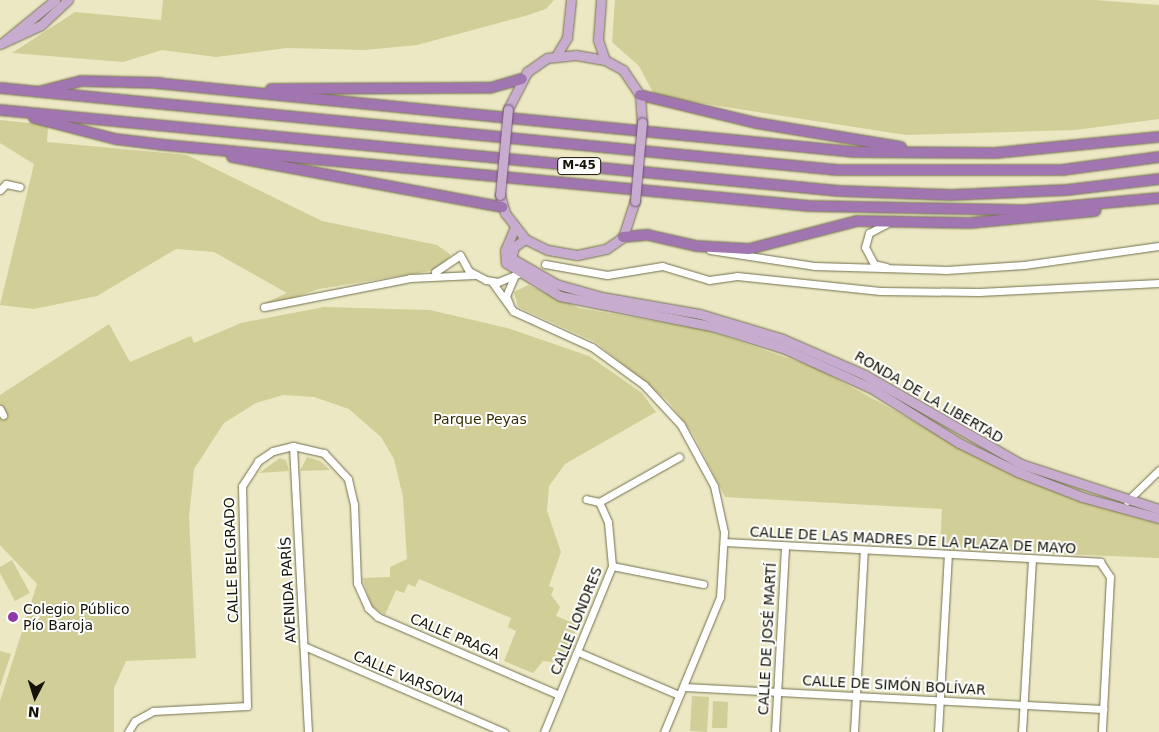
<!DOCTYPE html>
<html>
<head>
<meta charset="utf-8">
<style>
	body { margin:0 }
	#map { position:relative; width:1159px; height:732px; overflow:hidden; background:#ebe8c3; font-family:"DejaVu Sans",sans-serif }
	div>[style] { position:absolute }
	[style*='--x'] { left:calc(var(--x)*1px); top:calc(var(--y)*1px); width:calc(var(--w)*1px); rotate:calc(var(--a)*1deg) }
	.green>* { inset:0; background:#d2ce97 }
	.roads { filter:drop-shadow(0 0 1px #73704f) drop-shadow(0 0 1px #73704f) }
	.minor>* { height:7px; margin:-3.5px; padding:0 3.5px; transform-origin:3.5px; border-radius:3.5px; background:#fff }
	.major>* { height:9px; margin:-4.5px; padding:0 4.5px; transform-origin:4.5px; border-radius:4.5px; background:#c7accf }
	.highway>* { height:10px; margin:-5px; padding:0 5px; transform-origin:5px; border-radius:5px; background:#a175af }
	.bridges { filter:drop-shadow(0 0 1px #705374) drop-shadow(0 0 1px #705374) }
	.major-bridge>* { height:9px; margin:-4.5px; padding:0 4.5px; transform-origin:4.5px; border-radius:4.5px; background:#c7accf }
	.dots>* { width:14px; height:14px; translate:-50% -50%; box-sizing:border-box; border:2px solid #fff; border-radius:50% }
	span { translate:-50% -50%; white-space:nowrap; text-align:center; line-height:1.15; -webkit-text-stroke:4px #fff; paint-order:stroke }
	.shield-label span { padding:1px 4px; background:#fff; border:1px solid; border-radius:4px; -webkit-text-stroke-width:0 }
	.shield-label { font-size:12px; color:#141306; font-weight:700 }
	.street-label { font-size:14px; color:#141306 }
	.park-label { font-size:14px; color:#332e00 }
	.poi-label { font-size:14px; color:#141306 }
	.left { translate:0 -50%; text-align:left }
	.north { position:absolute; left:10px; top:672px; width:50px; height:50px; -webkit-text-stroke:4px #fff; paint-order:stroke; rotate:185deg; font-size:14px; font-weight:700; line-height:20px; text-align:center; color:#141306 }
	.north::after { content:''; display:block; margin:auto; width:18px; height:22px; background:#141306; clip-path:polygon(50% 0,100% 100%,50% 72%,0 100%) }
</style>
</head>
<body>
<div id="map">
	<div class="green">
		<div style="clip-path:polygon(163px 0,554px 0,546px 9px,525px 16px,417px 45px,365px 50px,287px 48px,216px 57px,162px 50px,123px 62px,12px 53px,75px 12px,161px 20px)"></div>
		<div style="clip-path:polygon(615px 0,1095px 0,1159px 5px,1159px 119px,1075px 130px,906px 135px,655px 96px,639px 66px,612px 42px)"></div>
		<div style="clip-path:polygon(0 120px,48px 125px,47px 142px,187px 155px,322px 221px,437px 245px,451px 255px,437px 270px,319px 289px,278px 303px,265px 303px,287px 293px,214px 252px,176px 249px,97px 296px,34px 309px,0 305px,34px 164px,0 143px)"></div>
		<div style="clip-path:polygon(528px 285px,579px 308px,706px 330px,817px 368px,1008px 473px,1078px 501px,1159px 524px,1159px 558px,940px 549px,942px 509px,725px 497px,693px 434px,668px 401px,595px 342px,518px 307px,514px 292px)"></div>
		<div style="clip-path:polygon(324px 307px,430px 310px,507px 328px,589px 356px,642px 393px,656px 412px,565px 464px,549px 486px,547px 511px,561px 552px,549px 586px,554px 588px,551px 595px,560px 607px,556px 616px,578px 625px,562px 663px,543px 661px,533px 673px,504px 661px,516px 631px,508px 627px,511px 618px,419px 579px,415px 587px,408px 584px,404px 593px,396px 590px,385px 615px,372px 606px,362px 578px,390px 577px,390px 567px,407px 559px,403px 497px,394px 459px,381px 437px,349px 409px,314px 397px,283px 395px,256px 403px,224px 423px,194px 469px,189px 517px,196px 658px,126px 661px,114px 688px,114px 732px,0 732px,0 701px,37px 584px,0 545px,0 395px,109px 324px,130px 362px,191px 336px,194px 343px,241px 323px)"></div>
		<div style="clip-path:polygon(307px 457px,320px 461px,330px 470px,300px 471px)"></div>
		<div style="clip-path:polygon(280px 458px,286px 460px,289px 471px,259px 473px)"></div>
		<div style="clip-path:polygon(12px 560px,30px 593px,15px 601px,0 573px,0 567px)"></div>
		<div style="clip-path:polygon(0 651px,11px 654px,0 687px)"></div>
		<div style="clip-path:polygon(692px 696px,709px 697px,707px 732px,690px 731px)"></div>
		<div style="clip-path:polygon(713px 701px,728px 702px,727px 728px,712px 728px)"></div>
	</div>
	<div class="roads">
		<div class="minor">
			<div style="--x:0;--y:190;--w:8;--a:-45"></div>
			<div style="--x:6;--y:184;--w:14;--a:12"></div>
			<div style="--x:710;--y:250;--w:105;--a:8.7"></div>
			<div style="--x:814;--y:266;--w:132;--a:1.7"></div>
			<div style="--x:946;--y:270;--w:78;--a:-3.7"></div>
			<div style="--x:1024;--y:265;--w:136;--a:-8"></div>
			<div style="--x:545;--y:264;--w:63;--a:10.1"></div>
			<div style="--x:607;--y:275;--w:56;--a:-9.3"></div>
			<div style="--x:662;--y:266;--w:49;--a:16.6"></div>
			<div style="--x:709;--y:280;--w:28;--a:-8"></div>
			<div style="--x:737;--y:276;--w:144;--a:6"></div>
			<div style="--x:880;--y:291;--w:99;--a:0.6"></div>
			<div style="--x:979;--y:292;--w:180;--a:-2.9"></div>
			<div style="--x:886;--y:267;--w:12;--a:-166"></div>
			<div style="--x:874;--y:264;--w:19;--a:-118"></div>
			<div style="--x:865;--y:247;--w:15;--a:-74"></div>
			<div style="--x:869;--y:233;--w:19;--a:-28"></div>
			<div style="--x:435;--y:272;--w:30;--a:-34"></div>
			<div style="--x:460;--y:255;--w:18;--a:61"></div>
			<div style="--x:469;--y:271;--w:19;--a:28"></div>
			<div style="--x:486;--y:280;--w:12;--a:9"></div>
			<div style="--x:498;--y:282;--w:22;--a:-22"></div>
			<div style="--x:492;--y:282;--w:36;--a:54"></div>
			<div style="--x:513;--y:311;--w:87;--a:24.5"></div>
			<div style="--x:592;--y:347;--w:64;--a:36.2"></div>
			<div style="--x:644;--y:385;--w:54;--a:47.2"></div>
			<div style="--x:681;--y:425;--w:69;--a:61.6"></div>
			<div style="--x:714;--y:486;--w:47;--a:77.7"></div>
			<div style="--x:724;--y:532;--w:65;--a:93.5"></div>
			<div style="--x:720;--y:597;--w:146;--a:112.5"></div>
			<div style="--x:510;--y:306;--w:11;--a:-112"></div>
			<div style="--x:506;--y:296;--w:21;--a:-67"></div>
			<div style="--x:264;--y:307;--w:149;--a:-11.2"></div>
			<div style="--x:410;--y:278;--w:64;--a:-2.7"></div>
			<div style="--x:0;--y:409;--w:7;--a:63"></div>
			<div style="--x:293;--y:446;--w:286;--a:87"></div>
			<div style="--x:1127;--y:501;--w:45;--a:-44.1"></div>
			<div style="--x:599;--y:502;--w:92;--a:-29.4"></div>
			<div style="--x:724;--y:542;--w:377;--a:3"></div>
			<div style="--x:1100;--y:562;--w:18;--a:56"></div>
			<div style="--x:1110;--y:577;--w:155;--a:93"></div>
			<div style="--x:612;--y:566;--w:93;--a:11.2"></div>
			<div style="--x:304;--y:646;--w:218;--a:23.3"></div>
			<div style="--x:578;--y:652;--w:110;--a:23.1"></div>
			<div style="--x:683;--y:687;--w:421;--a:3"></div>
			<div style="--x:128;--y:732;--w:13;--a:-58"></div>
			<div style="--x:135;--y:721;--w:21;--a:-29"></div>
			<div style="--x:153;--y:711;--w:94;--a:-3"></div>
			<div style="--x:247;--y:706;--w:220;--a:-91.3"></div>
			<div style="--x:242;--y:486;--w:30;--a:-57"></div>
			<div style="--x:258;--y:461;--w:18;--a:-34"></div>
			<div style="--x:273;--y:451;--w:21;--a:-14"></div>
			<div style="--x:293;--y:446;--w:32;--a:13"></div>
			<div style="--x:324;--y:453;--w:35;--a:47"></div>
			<div style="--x:348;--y:479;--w:26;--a:77"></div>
			<div style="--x:354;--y:504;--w:79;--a:87.8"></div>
			<div style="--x:357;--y:583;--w:27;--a:66"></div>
			<div style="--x:368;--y:608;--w:13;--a:42"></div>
			<div style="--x:378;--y:617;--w:197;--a:23.3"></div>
			<div style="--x:544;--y:732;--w:179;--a:-67.7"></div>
			<div style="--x:612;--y:566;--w:44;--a:-95.2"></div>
			<div style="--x:608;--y:522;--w:22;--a:-114"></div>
			<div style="--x:599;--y:502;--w:13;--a:-167"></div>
			<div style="--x:775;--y:732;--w:186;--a:-86.9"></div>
			<div style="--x:854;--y:732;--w:182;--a:-86.9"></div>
			<div style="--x:938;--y:732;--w:177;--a:-86.8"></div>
			<div style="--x:1022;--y:732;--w:173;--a:-86.7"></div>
		</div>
		<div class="major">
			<div style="--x:601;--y:0;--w:40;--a:94.3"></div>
			<div style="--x:598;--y:40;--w:21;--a:71"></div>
			<div style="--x:5;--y:41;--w:65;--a:-39.4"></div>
			<div style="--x:0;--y:44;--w:45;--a:-24.9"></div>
			<div style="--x:41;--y:25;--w:37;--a:-43"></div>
			<div style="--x:556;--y:56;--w:21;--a:-59"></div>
			<div style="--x:567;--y:38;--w:38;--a:-84"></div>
			<div style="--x:508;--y:109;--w:42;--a:-62.8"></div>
			<div style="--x:527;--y:72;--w:24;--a:-35"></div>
			<div style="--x:547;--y:58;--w:29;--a:-6"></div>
			<div style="--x:576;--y:55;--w:29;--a:10"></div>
			<div style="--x:605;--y:60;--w:21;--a:29"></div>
			<div style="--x:623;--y:70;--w:30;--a:56"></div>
			<div style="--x:640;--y:95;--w:27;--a:86"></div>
			<div style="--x:500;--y:195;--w:19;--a:74"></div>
			<div style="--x:505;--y:213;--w:33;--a:52"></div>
			<div style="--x:525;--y:239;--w:25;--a:26"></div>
			<div style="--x:548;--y:250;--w:29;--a:10"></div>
			<div style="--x:577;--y:255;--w:30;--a:-12"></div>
			<div style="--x:606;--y:249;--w:21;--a:-35"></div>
			<div style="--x:623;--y:237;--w:38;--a:-72"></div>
			<div style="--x:515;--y:227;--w:25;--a:113"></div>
			<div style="--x:505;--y:250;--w:13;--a:86"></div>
			<div style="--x:506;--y:263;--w:63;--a:31.4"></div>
			<div style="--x:560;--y:296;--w:158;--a:11.3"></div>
			<div style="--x:715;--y:327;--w:73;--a:17.4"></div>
			<div style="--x:785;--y:349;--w:94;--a:24.4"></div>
			<div style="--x:871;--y:388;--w:104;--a:32"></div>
			<div style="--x:959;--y:443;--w:66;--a:26.2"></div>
			<div style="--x:1018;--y:472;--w:69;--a:21.3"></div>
			<div style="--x:1082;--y:497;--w:80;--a:15.3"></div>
			<div style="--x:525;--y:239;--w:14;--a:144"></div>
			<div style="--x:514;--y:247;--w:11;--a:105"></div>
			<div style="--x:511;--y:258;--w:52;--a:30"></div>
			<div style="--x:556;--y:284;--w:48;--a:15.8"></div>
			<div style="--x:602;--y:297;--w:99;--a:9.8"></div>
			<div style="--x:700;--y:314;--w:87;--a:16.8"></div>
			<div style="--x:783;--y:339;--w:90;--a:23.7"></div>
			<div style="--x:865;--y:375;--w:180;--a:29.7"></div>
			<div style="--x:1021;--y:464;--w:145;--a:18.1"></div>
		</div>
		<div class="highway">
			<div style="--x:155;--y:83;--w:703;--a:5.63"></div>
			<div style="--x:855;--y:152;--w:140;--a:0.4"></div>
			<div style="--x:995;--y:153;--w:165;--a:-5.6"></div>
			<div style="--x:0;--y:88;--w:841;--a:5.6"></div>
			<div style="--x:837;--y:170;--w:225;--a:0"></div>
			<div style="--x:1062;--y:170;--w:98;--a:-7.6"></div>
			<div style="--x:271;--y:89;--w:219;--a:-0.3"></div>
			<div style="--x:490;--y:88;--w:33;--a:-16"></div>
			<div style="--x:38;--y:92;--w:44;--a:-14.3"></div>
			<div style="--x:81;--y:81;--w:80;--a:1.4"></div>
			<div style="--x:640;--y:95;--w:119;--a:13.6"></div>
			<div style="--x:756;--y:123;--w:147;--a:9.4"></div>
			<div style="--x:0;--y:110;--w:843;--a:5.51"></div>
			<div style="--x:839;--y:191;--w:112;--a:2"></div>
			<div style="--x:951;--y:195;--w:116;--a:-2.5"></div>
			<div style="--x:1067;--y:190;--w:93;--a:-6.8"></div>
			<div style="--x:34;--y:118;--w:84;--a:14.5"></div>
			<div style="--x:115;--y:139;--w:50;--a:6.8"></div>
			<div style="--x:165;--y:145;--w:647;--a:5.41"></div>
			<div style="--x:809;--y:206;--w:218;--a:1.1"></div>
			<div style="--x:1027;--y:210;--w:133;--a:-5.2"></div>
			<div style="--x:232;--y:157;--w:275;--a:10.5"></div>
			<div style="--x:623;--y:237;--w:25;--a:-5"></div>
			<div style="--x:648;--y:235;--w:49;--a:12.9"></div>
			<div style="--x:696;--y:246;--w:53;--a:3.2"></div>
			<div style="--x:749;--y:249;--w:112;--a:-14.5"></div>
			<div style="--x:857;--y:221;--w:113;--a:1"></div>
			<div style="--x:970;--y:223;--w:126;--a:-5.5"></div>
		</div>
	</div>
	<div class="bridges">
		<div class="major-bridge">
			<div style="--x:500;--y:195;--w:86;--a:-84.7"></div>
			<div style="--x:635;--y:201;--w:79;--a:-84.9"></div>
		</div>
	</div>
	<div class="dots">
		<div style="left:13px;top:617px;background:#8e39a7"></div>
	</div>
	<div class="shield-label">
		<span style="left:579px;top:166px">M-45</span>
	</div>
	<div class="street-label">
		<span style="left:929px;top:397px;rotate:30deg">RONDA DE LA LIBERTAD</span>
		<span style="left:913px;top:540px;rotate:3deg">CALLE DE LAS MADRES DE LA PLAZA DE MAYO</span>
		<span style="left:231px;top:560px;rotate:-92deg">CALLE BELGRADO</span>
		<span style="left:288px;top:590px;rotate:-93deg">AVENIDA PARÍS</span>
		<span style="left:576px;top:621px;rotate:-68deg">CALLE LONDRES</span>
		<span style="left:455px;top:636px;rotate:23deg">CALLE PRAGA</span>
		<span style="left:767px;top:639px;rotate:-87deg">CALLE DE JOSÉ MARTÍ</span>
		<span style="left:409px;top:678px;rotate:23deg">CALLE VARSOVIA</span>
		<span style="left:894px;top:685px;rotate:3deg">CALLE DE SIMÓN BOLÍVAR</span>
	</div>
	<div class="park-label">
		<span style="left:480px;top:419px">Parque Peyas</span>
	</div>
	<div class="poi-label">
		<span class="left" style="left:23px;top:617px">Colegio Público<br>Pío Baroja</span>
	</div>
	<div class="north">N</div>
</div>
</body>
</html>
